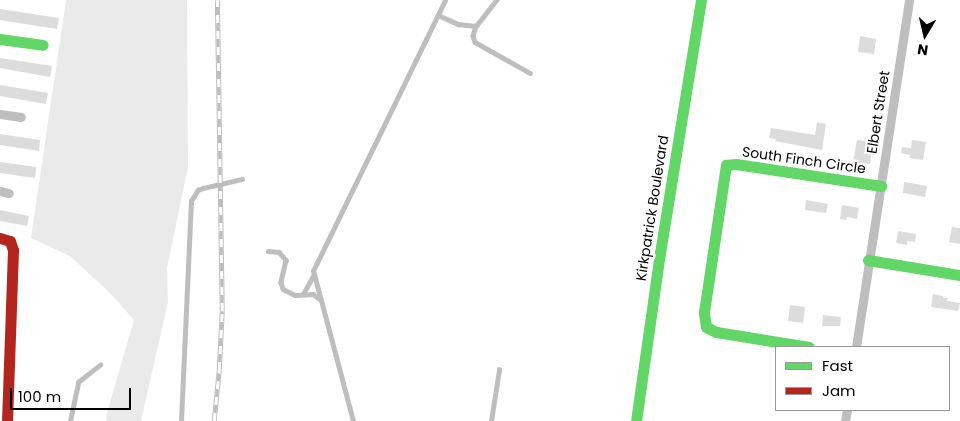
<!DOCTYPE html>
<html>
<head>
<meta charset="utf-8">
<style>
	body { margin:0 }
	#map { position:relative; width:960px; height:421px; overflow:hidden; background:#fff; font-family:Poppins,sans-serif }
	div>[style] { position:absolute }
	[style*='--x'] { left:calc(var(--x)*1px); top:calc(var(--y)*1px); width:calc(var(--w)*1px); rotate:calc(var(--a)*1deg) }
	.green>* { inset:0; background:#eaeaea }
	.building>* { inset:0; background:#dcdcdc }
	.lane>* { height:4.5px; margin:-2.25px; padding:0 2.25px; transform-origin:2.25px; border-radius:2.25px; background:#bebebe }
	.street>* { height:9px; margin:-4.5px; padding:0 4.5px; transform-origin:4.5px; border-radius:4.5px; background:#bebebe }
	.fast>* { height:11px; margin:-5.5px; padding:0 5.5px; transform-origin:5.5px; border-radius:5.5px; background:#63d668 }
	.jam>* { height:11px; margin:-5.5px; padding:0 5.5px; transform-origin:5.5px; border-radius:5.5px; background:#b3261e }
	.rail>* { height:4.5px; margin-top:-2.25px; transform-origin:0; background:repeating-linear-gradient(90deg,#fff 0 8px,#bdbdbd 0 16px); box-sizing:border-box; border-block:1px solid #bdbdbd }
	span { translate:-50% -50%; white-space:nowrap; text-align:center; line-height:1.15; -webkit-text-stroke:4.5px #fff; paint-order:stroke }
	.street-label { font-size:14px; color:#000 }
	.legend { position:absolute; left:775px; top:346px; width:175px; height:65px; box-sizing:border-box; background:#fff; border:1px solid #999; margin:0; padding:6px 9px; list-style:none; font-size:15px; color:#000 }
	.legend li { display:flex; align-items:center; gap:10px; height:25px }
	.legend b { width:25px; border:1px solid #999 }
	.north { position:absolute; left:900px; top:10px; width:50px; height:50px; -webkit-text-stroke:4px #fff; paint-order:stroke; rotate:189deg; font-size:14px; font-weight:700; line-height:20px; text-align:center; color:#000 }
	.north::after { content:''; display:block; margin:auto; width:18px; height:22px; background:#000; clip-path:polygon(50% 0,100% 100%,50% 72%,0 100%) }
	.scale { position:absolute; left:10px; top:388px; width:121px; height:22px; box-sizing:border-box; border:2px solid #000; border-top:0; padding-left:6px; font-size:15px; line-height:18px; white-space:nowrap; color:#000; -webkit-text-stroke:4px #fff; paint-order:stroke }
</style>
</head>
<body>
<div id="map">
	<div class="green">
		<div style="clip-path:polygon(66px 0,187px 0,188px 167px,167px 268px,168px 302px,141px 421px,107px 421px,106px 416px,134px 320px,111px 294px,70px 256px,31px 238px)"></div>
	</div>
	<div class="building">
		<div style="clip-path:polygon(0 9px,59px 18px,57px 29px,0 20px)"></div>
		<div style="clip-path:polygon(860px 36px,876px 39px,874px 54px,858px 52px)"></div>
		<div style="clip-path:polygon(0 58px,52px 66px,50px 77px,0 68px)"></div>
		<div style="clip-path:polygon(0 85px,48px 93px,46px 104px,0 96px)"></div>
		<div style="clip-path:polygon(817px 122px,826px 124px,822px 150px,775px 141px,776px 139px,769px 138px,771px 128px,815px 135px)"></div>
		<div style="clip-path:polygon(0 134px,40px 140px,39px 151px,0 145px)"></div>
		<div style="clip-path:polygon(857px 140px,873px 142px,870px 164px,853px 162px)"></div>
		<div style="clip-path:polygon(912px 140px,926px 142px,923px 160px,909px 158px,910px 155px,901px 153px,902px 147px,911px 148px)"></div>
		<div style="clip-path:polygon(0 162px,36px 167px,35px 178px,0 173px)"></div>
		<div style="clip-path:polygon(904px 182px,927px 186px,925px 197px,903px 193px)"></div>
		<div style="clip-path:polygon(806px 200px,828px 204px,826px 213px,805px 210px)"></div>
		<div style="clip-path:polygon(842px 205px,859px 208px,857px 219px,847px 217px,846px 220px,840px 219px)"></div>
		<div style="clip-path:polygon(0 210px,29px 216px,27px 226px,0 221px)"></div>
		<div style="clip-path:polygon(952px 227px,960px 228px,960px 244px,949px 242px)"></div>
		<div style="clip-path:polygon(898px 231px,916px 234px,915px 242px,907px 241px,907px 245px,896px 243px)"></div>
		<div style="clip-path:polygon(933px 294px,943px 296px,943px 298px,948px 298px,947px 301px,960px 303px,958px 311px,931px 307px)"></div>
		<div style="clip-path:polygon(790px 305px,805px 307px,803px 323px,788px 321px)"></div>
		<div style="clip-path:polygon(823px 315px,841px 317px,840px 326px,822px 326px)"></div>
	</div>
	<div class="lane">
		<div style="--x:438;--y:15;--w:22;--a:24"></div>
		<div style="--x:458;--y:24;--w:18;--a:6"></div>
		<div style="--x:476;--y:26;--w:10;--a:107"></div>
		<div style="--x:473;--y:36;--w:6;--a:72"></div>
		<div style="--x:475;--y:42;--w:63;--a:29.4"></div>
		<div style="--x:476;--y:26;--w:33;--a:-52"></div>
		<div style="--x:268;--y:251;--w:11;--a:5"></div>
		<div style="--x:279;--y:252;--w:11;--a:49"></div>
		<div style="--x:286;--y:260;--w:23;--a:103"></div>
		<div style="--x:281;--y:282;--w:7;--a:74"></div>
		<div style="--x:283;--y:289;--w:13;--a:27"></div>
		<div style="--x:295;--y:295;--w:18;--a:-3"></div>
		<div style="--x:313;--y:294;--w:9;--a:36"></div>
		<div style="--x:303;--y:294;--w:21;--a:-61"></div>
		<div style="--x:70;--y:421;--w:40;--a:-78"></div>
		<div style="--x:78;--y:382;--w:28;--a:-38"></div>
		<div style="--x:181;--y:421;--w:220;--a:-87.4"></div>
		<div style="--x:191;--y:201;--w:13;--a:-58"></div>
		<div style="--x:198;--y:190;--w:5;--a:-22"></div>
		<div style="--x:203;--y:188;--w:40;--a:-13"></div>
		<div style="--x:353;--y:421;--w:155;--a:-104.9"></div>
		<div style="--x:313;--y:271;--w:301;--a:-64"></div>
		<div style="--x:491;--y:421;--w:52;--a:-81.1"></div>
	</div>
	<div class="street">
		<div style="--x:0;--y:114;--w:21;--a:8"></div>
		<div style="--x:0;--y:191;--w:9;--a:13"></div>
		<div style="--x:856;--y:347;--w:351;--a:-81.3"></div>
		<div style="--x:845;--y:421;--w:11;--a:-80"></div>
	</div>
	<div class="fast">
		<div style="--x:0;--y:39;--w:43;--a:7.9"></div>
		<div style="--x:868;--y:260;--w:93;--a:9.3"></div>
		<div style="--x:809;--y:347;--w:94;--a:-170.8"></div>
		<div style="--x:716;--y:332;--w:11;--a:-153"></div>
		<div style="--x:706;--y:327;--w:15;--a:-98"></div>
		<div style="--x:704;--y:312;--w:149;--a:-81.5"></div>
		<div style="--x:726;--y:165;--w:10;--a:-6"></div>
		<div style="--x:736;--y:164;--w:147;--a:8.6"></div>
		<div style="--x:636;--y:421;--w:170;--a:-81.9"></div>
		<div style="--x:660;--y:253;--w:256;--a:-80.8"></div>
	</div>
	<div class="jam">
		<div style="--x:0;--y:238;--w:10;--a:17"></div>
		<div style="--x:10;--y:241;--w:9;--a:72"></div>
		<div style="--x:13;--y:250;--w:171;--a:92"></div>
	</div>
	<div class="rail">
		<div style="--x:214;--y:421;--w:51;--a:-84.4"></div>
		<div style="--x:219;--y:370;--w:59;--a:-87.1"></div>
		<div style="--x:222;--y:311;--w:311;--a:-90.9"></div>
	</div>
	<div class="street-label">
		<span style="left:878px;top:112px;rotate:-81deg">Elbert Street</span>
		<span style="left:804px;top:160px;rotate:8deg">South Finch Circle</span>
		<span style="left:652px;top:208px;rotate:-81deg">Kirkpatrick Boulevard</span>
	</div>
	<ul class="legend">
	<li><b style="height:6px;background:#63d668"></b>Fast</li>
	<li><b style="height:6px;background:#b3261e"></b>Jam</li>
	</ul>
	<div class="north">N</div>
	<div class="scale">100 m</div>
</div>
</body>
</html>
